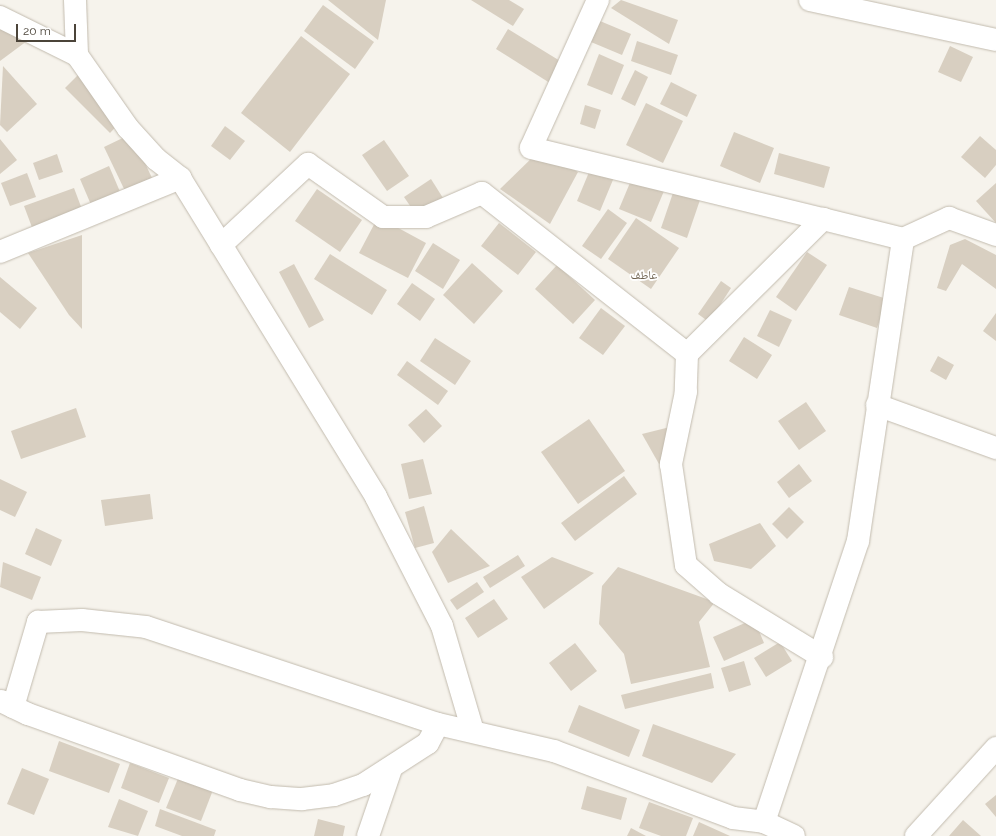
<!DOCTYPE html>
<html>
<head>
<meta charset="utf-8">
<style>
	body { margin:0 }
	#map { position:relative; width:996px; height:836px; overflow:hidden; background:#f6f3ec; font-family:Raleway,"Noto Naskh Arabic",sans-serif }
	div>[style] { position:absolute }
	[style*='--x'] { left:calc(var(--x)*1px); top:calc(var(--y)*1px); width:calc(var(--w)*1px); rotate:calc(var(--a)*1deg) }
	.building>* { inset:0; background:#d8cfc1 }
	.roads { filter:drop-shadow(0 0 1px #c2bbae) drop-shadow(0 0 1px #c2bbae) }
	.minor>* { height:22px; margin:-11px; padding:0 11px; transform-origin:11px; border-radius:11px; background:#fff }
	span { translate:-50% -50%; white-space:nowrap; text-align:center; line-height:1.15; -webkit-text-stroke:3.5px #fff; paint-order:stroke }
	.neighbourhood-label { font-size:12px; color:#6e6250 }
	.scale { position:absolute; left:16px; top:24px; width:60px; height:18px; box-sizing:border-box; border:2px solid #4b4439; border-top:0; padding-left:5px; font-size:12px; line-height:14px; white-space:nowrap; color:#4b4439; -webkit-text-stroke:3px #fff; paint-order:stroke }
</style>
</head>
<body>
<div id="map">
	<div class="building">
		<div style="clip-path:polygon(328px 0,386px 0,378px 40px)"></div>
		<div style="clip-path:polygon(471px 0,509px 0,524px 9px,513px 26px)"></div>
		<div style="clip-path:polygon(621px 0,678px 20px,669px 44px,611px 8px)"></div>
		<div style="clip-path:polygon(323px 5px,374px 42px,355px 69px,304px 31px)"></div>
		<div style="clip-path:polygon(600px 21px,631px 34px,622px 55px,591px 42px)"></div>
		<div style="clip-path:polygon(0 24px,31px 38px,0 61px)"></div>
		<div style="clip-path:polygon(508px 29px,565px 64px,553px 85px,496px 49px)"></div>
		<div style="clip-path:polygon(301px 36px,350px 74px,290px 152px,241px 113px)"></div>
		<div style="clip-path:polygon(637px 41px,678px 55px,671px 75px,631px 61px)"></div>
		<div style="clip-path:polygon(950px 46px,973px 57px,961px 82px,938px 72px)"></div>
		<div style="clip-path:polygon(599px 54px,624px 65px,612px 95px,587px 85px)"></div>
		<div style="clip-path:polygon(3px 66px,37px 104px,7px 132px,0 125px)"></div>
		<div style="clip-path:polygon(635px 70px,648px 77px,635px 106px,621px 99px)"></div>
		<div style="clip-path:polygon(79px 74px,123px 119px,110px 133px,65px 88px)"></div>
		<div style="clip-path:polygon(671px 82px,697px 95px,687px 117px,660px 104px)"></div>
		<div style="clip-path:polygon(646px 103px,683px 121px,663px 163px,626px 145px)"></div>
		<div style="clip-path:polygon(585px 105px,601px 110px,595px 129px,580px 124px)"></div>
		<div style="clip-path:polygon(225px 126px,245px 141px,230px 160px,211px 146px)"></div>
		<div style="clip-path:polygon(734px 132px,774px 148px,760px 183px,720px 166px)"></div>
		<div style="clip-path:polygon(131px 134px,153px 180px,126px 193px,104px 147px)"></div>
		<div style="clip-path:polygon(980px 136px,996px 150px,996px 165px,985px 178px,961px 157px)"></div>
		<div style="clip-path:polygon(0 139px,17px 160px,0 174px)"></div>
		<div style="clip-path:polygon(384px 140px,409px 176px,387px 191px,362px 155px)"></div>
		<div style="clip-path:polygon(539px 151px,578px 172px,550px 224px,500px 189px)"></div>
		<div style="clip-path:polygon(779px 153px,830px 167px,824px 188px,774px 174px)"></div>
		<div style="clip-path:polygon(57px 154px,63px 172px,39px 180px,33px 163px)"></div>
		<div style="clip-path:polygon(592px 165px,615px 175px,600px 211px,577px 201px)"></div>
		<div style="clip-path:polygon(109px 166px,121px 194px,92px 207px,80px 179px)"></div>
		<div style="clip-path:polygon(27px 173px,36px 197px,10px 206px,1px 183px)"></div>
		<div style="clip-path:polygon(632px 178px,664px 191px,651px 222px,619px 209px)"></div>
		<div style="clip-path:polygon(431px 179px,443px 198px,417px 216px,404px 197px)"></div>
		<div style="clip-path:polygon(996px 183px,996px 223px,976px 201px)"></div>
		<div style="clip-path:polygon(675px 187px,701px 197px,687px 238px,661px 228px)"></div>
		<div style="clip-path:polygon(74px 188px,83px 212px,33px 230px,24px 206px)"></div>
		<div style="clip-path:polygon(317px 189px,362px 220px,340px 252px,295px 221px)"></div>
		<div style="clip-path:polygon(608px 209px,627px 223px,601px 259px,582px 246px)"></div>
		<div style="clip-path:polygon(378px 217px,426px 243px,408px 278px,359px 253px)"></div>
		<div style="clip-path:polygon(636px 218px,679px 248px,651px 289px,608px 259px)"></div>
		<div style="clip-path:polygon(499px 223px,536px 252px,518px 275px,481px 246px)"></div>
		<div style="clip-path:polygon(82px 235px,82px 329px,69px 315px,28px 253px)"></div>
		<div style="clip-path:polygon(965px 239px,996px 255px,996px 289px,962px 264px,946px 291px,937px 288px,950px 245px)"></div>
		<div style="clip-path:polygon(433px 243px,460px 260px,443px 289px,415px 271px)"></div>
		<div style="clip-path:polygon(807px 252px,827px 265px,796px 311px,776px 297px)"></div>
		<div style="clip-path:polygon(330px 254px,387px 290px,372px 315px,314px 279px)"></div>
		<div style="clip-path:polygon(472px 263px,503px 291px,474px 324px,443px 295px)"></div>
		<div style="clip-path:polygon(294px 264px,324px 320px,309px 328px,279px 272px)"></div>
		<div style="clip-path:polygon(557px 265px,595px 300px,573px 324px,535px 289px)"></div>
		<div style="clip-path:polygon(0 277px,37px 308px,20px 329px,0 312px)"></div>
		<div style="clip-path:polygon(721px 281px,731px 288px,709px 322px,698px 314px)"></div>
		<div style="clip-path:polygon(412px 283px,435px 299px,420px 321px,397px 304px)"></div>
		<div style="clip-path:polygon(849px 287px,887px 299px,877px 328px,839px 315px)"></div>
		<div style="clip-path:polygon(601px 308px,625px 326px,603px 355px,579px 338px)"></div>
		<div style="clip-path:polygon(770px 310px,792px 320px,779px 347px,757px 336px)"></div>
		<div style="clip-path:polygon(996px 313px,996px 341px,983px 331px)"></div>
		<div style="clip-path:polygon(744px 337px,772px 355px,757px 379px,729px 361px)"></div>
		<div style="clip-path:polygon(435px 338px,471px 361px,455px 385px,420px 361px)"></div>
		<div style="clip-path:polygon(938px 356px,954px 365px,946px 380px,930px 371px)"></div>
		<div style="clip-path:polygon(407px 361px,448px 391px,438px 405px,397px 375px)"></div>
		<div style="clip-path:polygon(806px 402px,826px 431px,799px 450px,778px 421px)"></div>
		<div style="clip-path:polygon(76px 408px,86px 437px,21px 459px,11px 431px)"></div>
		<div style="clip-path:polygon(426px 409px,442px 426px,424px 443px,408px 425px)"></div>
		<div style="clip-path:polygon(589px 419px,625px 471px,578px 504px,541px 452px)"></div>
		<div style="clip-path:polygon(670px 427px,685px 441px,659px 464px,642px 434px)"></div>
		<div style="clip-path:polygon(423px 459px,432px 494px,409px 499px,401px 464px)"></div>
		<div style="clip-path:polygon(799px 464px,812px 481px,789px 498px,777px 482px)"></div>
		<div style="clip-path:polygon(624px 476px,637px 494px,575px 541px,561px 523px)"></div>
		<div style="clip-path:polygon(0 479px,27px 492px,15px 517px,0 510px)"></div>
		<div style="clip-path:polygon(150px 494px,153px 519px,105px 526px,101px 500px)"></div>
		<div style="clip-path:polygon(424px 506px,434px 543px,415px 548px,405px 512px)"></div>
		<div style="clip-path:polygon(789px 507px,804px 522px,787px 539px,772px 524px)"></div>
		<div style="clip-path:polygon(760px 523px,776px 546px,751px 569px,714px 561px,709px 544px)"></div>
		<div style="clip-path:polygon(36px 528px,62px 540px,51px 566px,25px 554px)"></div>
		<div style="clip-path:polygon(451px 529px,490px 566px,448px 583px,432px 552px)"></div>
		<div style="clip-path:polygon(518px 555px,525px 566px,490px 588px,483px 577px)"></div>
		<div style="clip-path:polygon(552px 557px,594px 573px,544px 609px,521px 577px)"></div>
		<div style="clip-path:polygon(3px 562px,41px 577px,32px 600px,0 587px)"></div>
		<div style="clip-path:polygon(618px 567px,715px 602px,699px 622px,710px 667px,631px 684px,624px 654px,599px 624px,602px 586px)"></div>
		<div style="clip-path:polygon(477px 582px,484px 592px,457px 610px,450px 600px)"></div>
		<div style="clip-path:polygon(494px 599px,508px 619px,478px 638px,465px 618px)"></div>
		<div style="clip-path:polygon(754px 619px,764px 643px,724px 661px,713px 637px)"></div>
		<div style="clip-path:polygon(780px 642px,792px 661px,766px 677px,754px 658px)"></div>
		<div style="clip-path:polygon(575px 643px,597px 671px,571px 691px,549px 663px)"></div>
		<div style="clip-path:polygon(744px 661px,751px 685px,729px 692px,721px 668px)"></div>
		<div style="clip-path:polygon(711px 673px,714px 688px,625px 709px,621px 695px)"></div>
		<div style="clip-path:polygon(579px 705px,640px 730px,629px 757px,568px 732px)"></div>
		<div style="clip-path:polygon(653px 724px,736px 754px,712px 783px,642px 756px)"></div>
		<div style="clip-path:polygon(59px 741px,120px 764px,109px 793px,49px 771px)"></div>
		<div style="clip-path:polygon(130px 763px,169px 778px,159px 803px,121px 788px)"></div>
		<div style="clip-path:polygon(22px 768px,49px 779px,34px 815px,7px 804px)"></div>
		<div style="clip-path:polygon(179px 776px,213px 790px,201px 821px,166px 808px)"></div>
		<div style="clip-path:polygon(587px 786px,627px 798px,621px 820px,581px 809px)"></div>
		<div style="clip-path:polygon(996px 795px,996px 817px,985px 804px)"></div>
		<div style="clip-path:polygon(119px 799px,148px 811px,138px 836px,108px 827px)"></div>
		<div style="clip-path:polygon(649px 802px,693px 818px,686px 836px,661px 836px,639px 828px)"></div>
		<div style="clip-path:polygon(160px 809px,216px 830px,214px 836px,182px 836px,155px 826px)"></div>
		<div style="clip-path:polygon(318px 819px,345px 826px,343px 836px,314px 836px)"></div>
		<div style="clip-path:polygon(963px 820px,981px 836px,949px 836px)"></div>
		<div style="clip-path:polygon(699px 822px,730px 836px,693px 836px)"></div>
		<div style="clip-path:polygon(631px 828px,646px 836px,627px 836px)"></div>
	</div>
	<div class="roads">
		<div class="minor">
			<div style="--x:75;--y:0;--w:55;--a:87.9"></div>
			<div style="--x:77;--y:55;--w:89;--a:55.1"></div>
			<div style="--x:128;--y:128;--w:42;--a:47.9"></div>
			<div style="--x:156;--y:159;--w:31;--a:38"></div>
			<div style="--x:180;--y:178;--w:374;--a:58.4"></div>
			<div style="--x:376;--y:497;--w:145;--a:62.9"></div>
			<div style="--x:442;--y:626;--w:109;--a:73.6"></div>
			<div style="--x:598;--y:0;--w:162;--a:114.4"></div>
			<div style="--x:531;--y:148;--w:301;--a:13.7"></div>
			<div style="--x:810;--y:0;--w:190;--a:12.1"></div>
			<div style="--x:0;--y:17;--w:86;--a:26.3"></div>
			<div style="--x:221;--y:245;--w:119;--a:-43"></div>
			<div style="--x:308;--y:164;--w:92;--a:35.2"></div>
			<div style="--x:383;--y:217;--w:43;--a:0"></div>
			<div style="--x:426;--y:217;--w:61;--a:-23.2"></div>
			<div style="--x:482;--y:193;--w:261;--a:38.1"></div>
			<div style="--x:687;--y:354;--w:38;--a:92"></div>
			<div style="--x:686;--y:392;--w:74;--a:101.8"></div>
			<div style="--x:671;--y:464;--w:102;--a:81.6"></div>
			<div style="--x:686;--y:565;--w:44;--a:41.3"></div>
			<div style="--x:719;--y:594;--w:121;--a:31.5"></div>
			<div style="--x:0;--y:252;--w:195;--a:-22.3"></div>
			<div style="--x:687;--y:354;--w:192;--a:-44.8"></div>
			<div style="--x:823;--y:219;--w:82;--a:14"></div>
			<div style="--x:877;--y:405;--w:127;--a:19.9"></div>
			<div style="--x:1;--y:701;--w:30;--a:26"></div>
			<div style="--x:28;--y:714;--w:225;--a:19.7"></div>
			<div style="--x:240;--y:790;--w:32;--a:13"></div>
			<div style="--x:271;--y:797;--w:31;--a:4"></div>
			<div style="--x:302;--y:799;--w:32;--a:-7"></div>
			<div style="--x:334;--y:795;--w:31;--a:-19"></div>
			<div style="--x:363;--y:785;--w:77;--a:-32.9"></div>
			<div style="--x:428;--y:743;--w:21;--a:-62"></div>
			<div style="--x:13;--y:707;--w:89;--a:-73.6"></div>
			<div style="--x:38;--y:622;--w:44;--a:-2.6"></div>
			<div style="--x:82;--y:620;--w:64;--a:6.2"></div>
			<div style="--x:146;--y:627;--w:308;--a:18.4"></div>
			<div style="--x:438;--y:724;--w:119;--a:13.1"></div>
			<div style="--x:554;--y:751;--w:191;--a:20.5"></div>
			<div style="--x:733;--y:818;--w:31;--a:7"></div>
			<div style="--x:764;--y:822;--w:33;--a:25"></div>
			<div style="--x:764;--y:822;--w:296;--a:-71.5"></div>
			<div style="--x:858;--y:541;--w:305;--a:-81.5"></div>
			<div style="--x:903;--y:239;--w:51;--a:-24.5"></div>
			<div style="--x:949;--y:218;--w:50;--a:19.9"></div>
			<div style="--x:368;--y:836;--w:71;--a:-71.1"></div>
			<div style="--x:916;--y:836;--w:119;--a:-47.7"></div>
		</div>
	</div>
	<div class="neighbourhood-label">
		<span style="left:644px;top:276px">عاطف</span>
	</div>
	<div class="scale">20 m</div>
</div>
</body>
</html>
